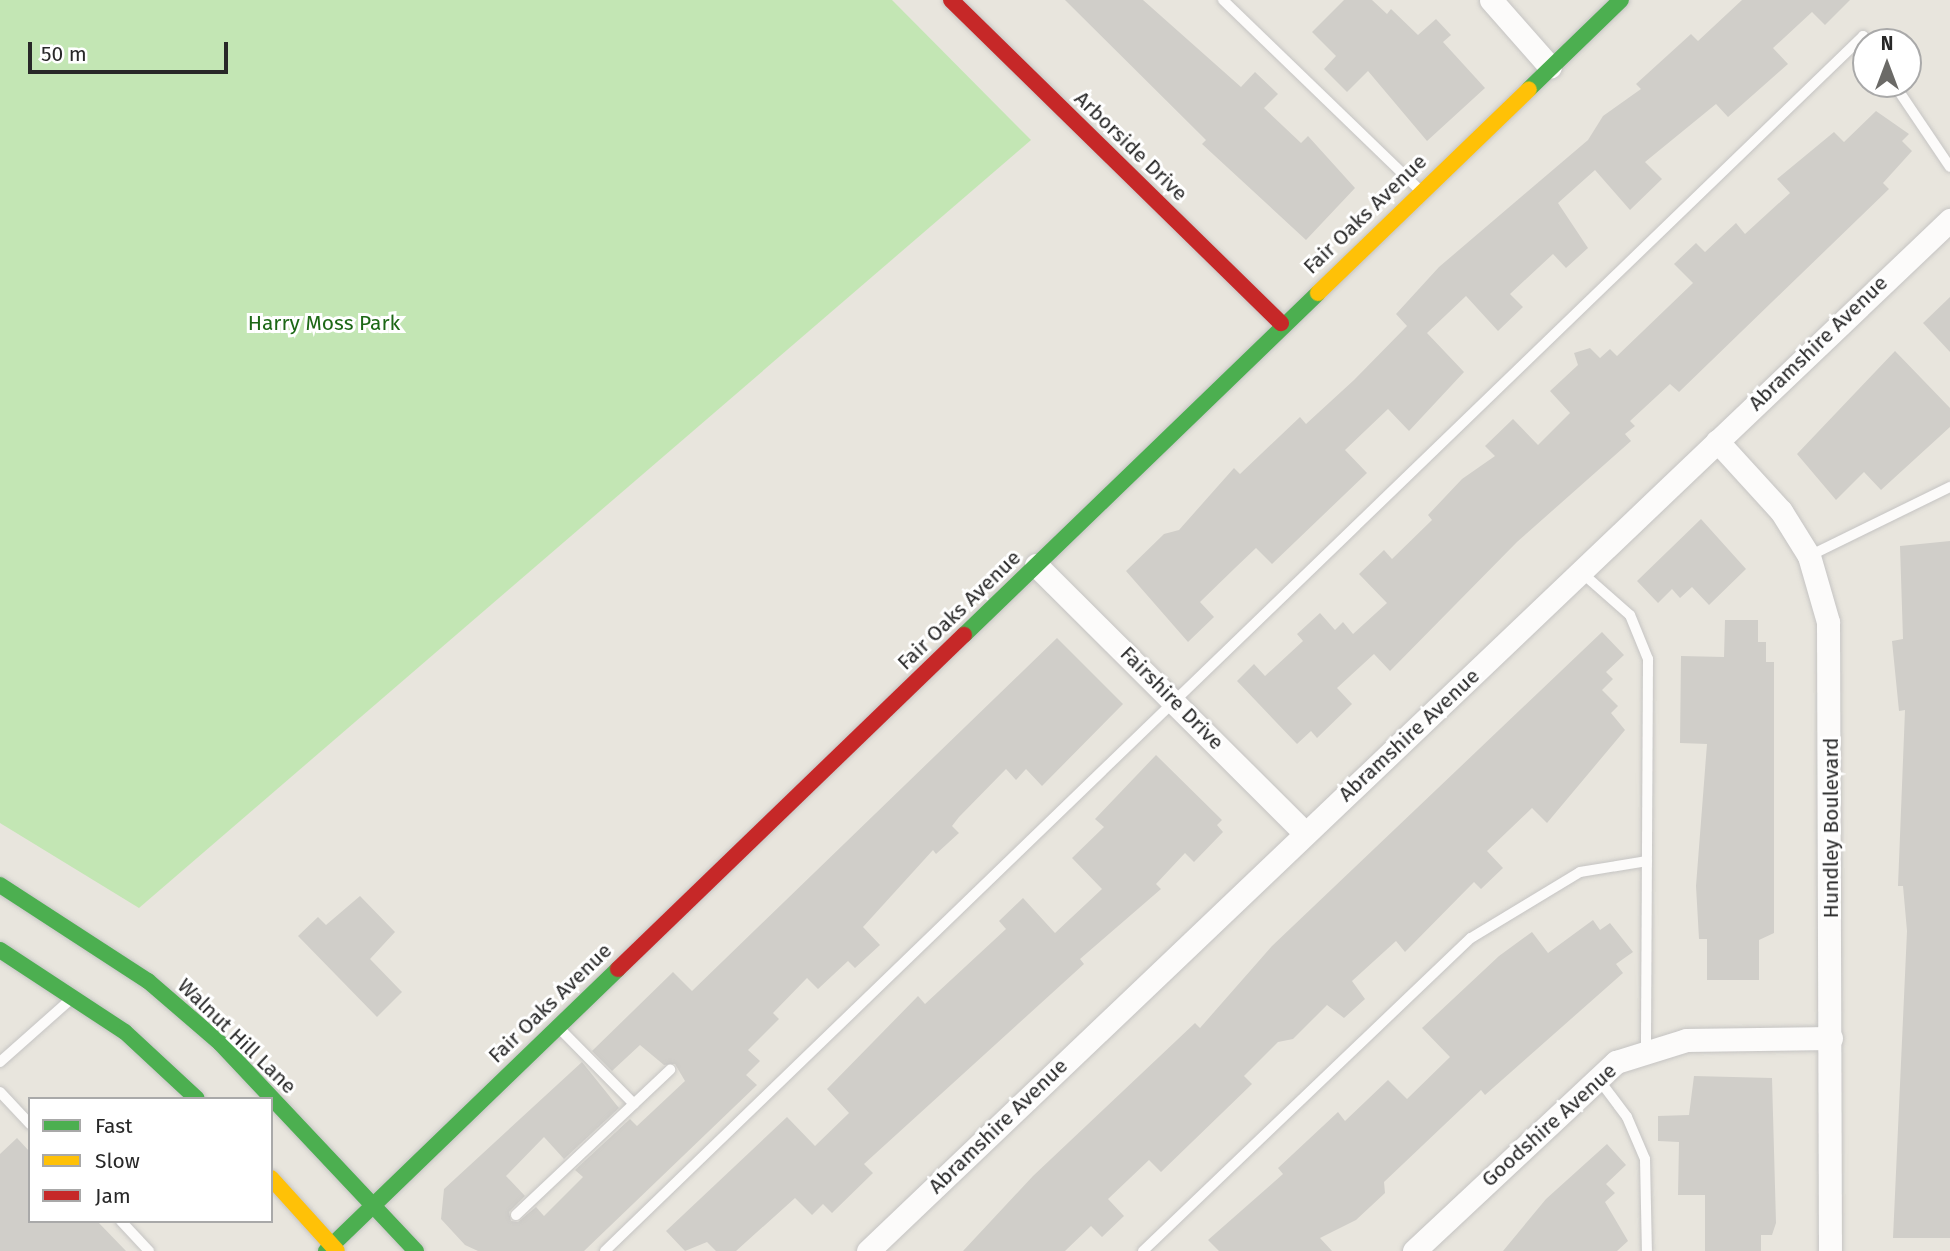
<!DOCTYPE html>
<html>
<head>
<meta charset="utf-8">
<style>
	body { margin:0 }
	#map { position:relative; width:1950px; height:1251px; overflow:hidden; background:#e8e5dd; font-family:"Fira Sans",sans-serif }
	div>[style] { position:absolute }
	[style*='--x'] { left:calc(var(--x)*1px); top:calc(var(--y)*1px); width:calc(var(--w)*1px); rotate:calc(var(--a)*1deg) }
	.green>* { inset:0; background:#c3e6b4 }
	.building>* { inset:0; background:#d0cec9 }
	.roads { filter:drop-shadow(0 0 2px #c5c4c3) drop-shadow(0 0 2px #c5c4c3) }
	.lane>* { height:10px; margin:-5px; padding:0 5px; transform-origin:5px; border-radius:5px; background:#fcfbfa }
	.street>* { height:23px; margin:-11.5px; padding:0 11.5px; transform-origin:11.5px; border-radius:11.5px; background:#fcfbfa }
	.fast>* { height:16px; margin:-8px; padding:0 8px; transform-origin:8px; border-radius:8px; background:#4caf50 }
	.slow>* { height:16px; margin:-8px; padding:0 8px; transform-origin:8px; border-radius:8px; background:#ffc107 }
	.jam>* { height:16px; margin:-8px; padding:0 8px; transform-origin:8px; border-radius:8px; background:#c62828 }
	span { translate:-50% -50%; white-space:nowrap; text-align:center; line-height:1.15; -webkit-text-stroke:6px #fff; paint-order:stroke }
	.street-label { font-size:21px; color:#282828 }
	.park-label { font-size:21px; color:#1d6816 }
	.legend { position:absolute; left:28px; top:1097px; width:245px; height:126px; box-sizing:border-box; background:#fff; border:2px solid #a9a9a9; margin:0; padding:9px 12px; list-style:none; font-size:21px; color:#282828 }
	.legend li { display:flex; align-items:center; gap:14px; height:35px }
	.legend b { width:35px; border:2px solid #a9a9a9 }
	.north { position:absolute; left:1852px; top:28px; width:70px; height:70px; box-sizing:border-box; background:#fff; border:2px solid #a9a9a9; border-radius:50%; rotate:0deg; font-size:19px; font-weight:700; line-height:28px; text-align:center; color:#282828 }
	.north::after { content:''; display:block; margin:auto; width:24px; height:32px; background:#6b6a67; clip-path:polygon(50% 0,100% 100%,50% 72%,0 100%) }
	.scale { position:absolute; left:28px; top:42px; width:200px; height:32px; box-sizing:border-box; border:4px solid #282828; border-top:0; padding-left:9px; font-size:21px; line-height:24px; white-space:nowrap; color:#282828; -webkit-text-stroke:5px #fff; paint-order:stroke }
</style>
</head>
<body>
<div id="map">
	<div class="green">
		<div style="clip-path:polygon(0 0,892px 0,1031px 140px,139px 908px,0 823px)"></div>
	</div>
	<div class="building">
		<div style="clip-path:polygon(1065px 0,1143px 0,1241px 87px,1255px 72px,1278px 94px,1264px 108px,1301px 143px,1308px 136px,1355px 188px,1306px 240px,1202px 144px,1206px 140px)"></div>
		<div style="clip-path:polygon(1344px 0,1372px 0,1387px 14px,1391px 9px,1418px 35px,1436px 19px,1451px 35px,1443px 42px,1485px 88px,1427px 141px,1368px 71px,1347px 92px,1324px 69px,1336px 56px,1312px 32px)"></div>
		<div style="clip-path:polygon(1742px 0,1850px 0,1825px 25px,1812px 12px,1773px 48px,1788px 64px,1728px 117px,1716px 104px,1645px 162px,1662px 179px,1630px 210px,1595px 170px,1558px 203px,1588px 248px,1566px 268px,1553px 254px,1510px 294px,1523px 307px,1498px 331px,1466px 296px,1427px 333px,1464px 372px,1409px 431px,1388px 409px,1345px 450px,1367px 473px,1272px 564px,1256px 548px,1235px 568px,1200px 602px,1214px 617px,1188px 642px,1126px 571px,1164px 534px,1179px 530px,1234px 468px,1240px 474px,1300px 417px,1306px 424px,1354px 380px,1407px 326px,1396px 314px,1439px 267px,1588px 140px,1603px 116px,1641px 89px,1636px 84px,1691px 34px,1698px 41px)"></div>
		<div style="clip-path:polygon(1876px 111px,1909px 134px,1902px 141px,1912px 151px,1883px 183px,1889px 189px,1679px 392px,1670px 384px,1630px 421px,1635px 426px,1625px 434px,1631px 441px,1517px 542px,1390px 671px,1374px 654px,1337px 688px,1352px 704px,1317px 738px,1311px 731px,1297px 744px,1237px 681px,1254px 664px,1265px 676px,1303px 641px,1297px 634px,1320px 613px,1335px 630px,1343px 622px,1353px 634px,1387px 603px,1359px 574px,1384px 550px,1392px 559px,1432px 520px,1428px 515px,1462px 479px,1495px 456px,1485px 446px,1513px 419px,1538px 445px,1570px 413px,1550px 391px,1578px 365px,1574px 353px,1590px 348px,1600px 358px,1610px 349px,1617px 356px,1693px 283px,1674px 264px,1696px 243px,1705px 252px,1736px 223px,1745px 234px,1790px 193px,1777px 179px,1834px 132px,1844px 142px)"></div>
		<div style="clip-path:polygon(1950px 297px,1950px 352px,1923px 323px)"></div>
		<div style="clip-path:polygon(1895px 351px,1950px 408px,1950px 427px,1881px 490px,1864px 472px,1836px 500px,1797px 454px)"></div>
		<div style="clip-path:polygon(1701px 519px,1746px 569px,1709px 605px,1692px 587px,1680px 598px,1672px 589px,1658px 603px,1637px 581px)"></div>
		<div style="clip-path:polygon(1950px 541px,1950px 1238px,1893px 1238px,1907px 931px,1903px 886px,1898px 886px,1905px 710px,1899px 711px,1892px 641px,1903px 639px,1900px 546px)"></div>
		<div style="clip-path:polygon(1725px 620px,1758px 620px,1758px 642px,1766px 642px,1766px 662px,1774px 662px,1774px 933px,1759px 940px,1759px 980px,1707px 980px,1707px 939px,1699px 939px,1696px 886px,1707px 744px,1680px 743px,1681px 656px,1724px 657px)"></div>
		<div style="clip-path:polygon(1602px 632px,1624px 655px,1606px 672px,1613px 679px,1602px 690px,1618px 706px,1611px 713px,1625px 730px,1547px 823px,1532px 808px,1487px 851px,1503px 868px,1481px 889px,1474px 882px,1405px 952px,1396px 941px,1352px 981px,1365px 999px,1344px 1018px,1327px 1005px,1293px 1039px,1278px 1042px,1244px 1076px,1252px 1084px,1161px 1172px,1149px 1160px,1108px 1199px,1124px 1216px,1102px 1237px,1091px 1226px,1065px 1251px,963px 1251px,1033px 1176px,1195px 1023px,1200px 1028px,1272px 946px)"></div>
		<div style="clip-path:polygon(1057px 638px,1123px 704px,1042px 786px,1026px 769px,1016px 780px,1006px 769px,959px 817px,952px 826px,959px 833px,936px 854px,933px 850px,863px 927px,880px 945px,855px 968px,848px 961px,818px 989px,807px 978px,773px 1013px,779px 1019px,748px 1050px,760px 1061px,746px 1075px,757px 1085px,584px 1251px,478px 1251px,465px 1245px,441px 1219px,444px 1189px,582px 1062px,619px 1108px,564px 1159px,544px 1137px,506px 1176px,525px 1196px,509px 1212px,511px 1221px,518px 1222px,536px 1207px,544px 1216px,583px 1177px,575px 1170px,630px 1119px,637px 1126px,685px 1081px,675px 1064px,664px 1065px,640px 1045px,612px 1071px,592px 1051px,673px 972px,692px 991px)"></div>
		<div style="clip-path:polygon(1156px 755px,1222px 820px,1217px 825px,1223px 832px,1194px 862px,1185px 853px,1156px 884px,1161px 889px,1080px 959px,1084px 964px,864px 1164px,873px 1173px,832px 1213px,823px 1204px,812px 1215px,795px 1198px,736px 1251px,716px 1251px,707px 1242px,685px 1251px,666px 1231px,787px 1117px,815px 1146px,849px 1113px,827px 1089px,918px 996px,925px 1004px,1006px 929px,999px 921px,1023px 898px,1055px 933px,1102px 889px,1072px 858px,1104px 827px,1095px 819px)"></div>
		<div style="clip-path:polygon(360px 896px,395px 932px,370px 959px,402px 992px,377px 1017px,298px 936px,318px 917px,326px 925px)"></div>
		<div style="clip-path:polygon(1593px 920px,1600px 930px,1610px 923px,1633px 952px,1616px 964px,1623px 973px,1485px 1095px,1481px 1090px,1384px 1182px,1385px 1193px,1356px 1220px,1320px 1238px,1332px 1251px,1219px 1251px,1208px 1240px,1283px 1174px,1278px 1168px,1338px 1112px,1345px 1121px,1388px 1080px,1407px 1099px,1450px 1057px,1422px 1028px,1499px 956px,1532px 932px,1548px 953px)"></div>
		<div style="clip-path:polygon(1694px 1076px,1772px 1078px,1776px 1223px,1772px 1235px,1761px 1235px,1761px 1251px,1705px 1251px,1705px 1195px,1678px 1195px,1679px 1142px,1658px 1141px,1658px 1116px,1689px 1115px)"></div>
		<div style="clip-path:polygon(17px 1138px,30px 1152px,30px 1221px,97px 1221px,126px 1251px,0 1251px,0 1154px)"></div>
		<div style="clip-path:polygon(1607px 1144px,1626px 1165px,1606px 1184px,1615px 1193px,1605px 1202px,1628px 1241px,1617px 1251px,1503px 1251px,1546px 1199px)"></div>
	</div>
	<div class="roads">
		<div class="lane">
			<div style="--x:1223;--y:0;--w:274;--a:44"></div>
			<div style="--x:1894;--y:84;--w:100;--a:56"></div>
			<div style="--x:1809;--y:556;--w:157;--a:-26.1"></div>
			<div style="--x:1581;--y:572;--w:65;--a:41.3"></div>
			<div style="--x:1630;--y:615;--w:48;--a:67.8"></div>
			<div style="--x:1648;--y:659;--w:390;--a:90.3"></div>
			<div style="--x:561;--y:1030;--w:104;--a:45.4"></div>
			<div style="--x:0;--y:1062;--w:95;--a:-41.6"></div>
			<div style="--x:1597;--y:1077;--w:50;--a:53.1"></div>
			<div style="--x:1627;--y:1117;--w:46;--a:66.8"></div>
			<div style="--x:1645;--y:1159;--w:92;--a:88.8"></div>
			<div style="--x:0;--y:1092;--w:44;--a:46.8"></div>
			<div style="--x:516;--y:1215;--w:212;--a:-43.3"></div>
			<div style="--x:121;--y:1221;--w:41;--a:47"></div>
			<div style="--x:605;--y:1251;--w:1749;--a:-44"></div>
			<div style="--x:1863;--y:36;--w:7;--a:63"></div>
			<div style="--x:1143;--y:1251;--w:453;--a:-43.7"></div>
			<div style="--x:1471;--y:938;--w:127;--a:-31.2"></div>
			<div style="--x:1580;--y:872;--w:68;--a:-9.3"></div>
		</div>
		<div class="street">
			<div style="--x:1491;--y:0;--w:89;--a:48.6"></div>
			<div style="--x:1717;--y:441;--w:95;--a:47.6"></div>
			<div style="--x:1781;--y:511;--w:53;--a:58.1"></div>
			<div style="--x:1809;--y:556;--w:69;--a:73.9"></div>
			<div style="--x:1828;--y:622;--w:629;--a:89.82"></div>
			<div style="--x:1036;--y:565;--w:380;--a:44.9"></div>
			<div style="--x:868;--y:1251;--w:1495;--a:-43.62"></div>
			<div style="--x:1414;--y:1251;--w:277;--a:-43.1"></div>
			<div style="--x:1616;--y:1062;--w:73;--a:-17.4"></div>
			<div style="--x:1686;--y:1040;--w:145;--a:-0.8"></div>
		</div>
		<div class="fast">
			<div style="--x:1529;--y:89;--w:128;--a:-44.1"></div>
			<div style="--x:964;--y:635;--w:492;--a:-44"></div>
			<div style="--x:0;--y:885;--w:176;--a:33"></div>
			<div style="--x:148;--y:981;--w:95;--a:40.7"></div>
			<div style="--x:220;--y:1043;--w:286;--a:46.7"></div>
			<div style="--x:0;--y:950;--w:149;--a:33.3"></div>
			<div style="--x:125;--y:1032;--w:98;--a:42.9"></div>
			<div style="--x:326;--y:1251;--w:406;--a:-44"></div>
		</div>
		<div class="slow">
			<div style="--x:1318;--y:293;--w:293;--a:-44"></div>
			<div style="--x:271;--y:1178;--w:98;--a:47.9"></div>
		</div>
		<div class="jam">
			<div style="--x:951;--y:0;--w:462;--a:44.4"></div>
			<div style="--x:618;--y:969;--w:481;--a:-44"></div>
		</div>
	</div>
	<div class="street-label">
		<span style="left:1131px;top:146px;rotate:44deg">Arborside Drive</span>
		<span style="left:1365px;top:214px;rotate:-44deg">Fair Oaks Avenue</span>
		<span style="left:1818px;top:343px;rotate:-44deg">Abramshire Avenue</span>
		<span style="left:959px;top:610px;rotate:-44deg">Fair Oaks Avenue</span>
		<span style="left:1172px;top:698px;rotate:45deg">Fairshire Drive</span>
		<span style="left:1409px;top:735px;rotate:-43deg">Abramshire Avenue</span>
		<span style="left:1831px;top:828px;rotate:-90deg">Hundley Boulevard</span>
		<span style="left:550px;top:1003px;rotate:-44deg">Fair Oaks Avenue</span>
		<span style="left:237px;top:1036px;rotate:44deg">Walnut Hill Lane</span>
		<span style="left:1549px;top:1125px;rotate:-42deg">Goodshire Avenue</span>
		<span style="left:998px;top:1126px;rotate:-44deg">Abramshire Avenue</span>
	</div>
	<div class="park-label">
		<span style="left:324px;top:323px">Harry Moss Park</span>
	</div>
	<ul class="legend">
	<li><b style="height:9px;background:#4caf50"></b>Fast</li>
	<li><b style="height:9px;background:#ffc107"></b>Slow</li>
	<li><b style="height:9px;background:#c62828"></b>Jam</li>
	</ul>
	<div class="north">N</div>
	<div class="scale">50 m</div>
</div>
</body>
</html>
